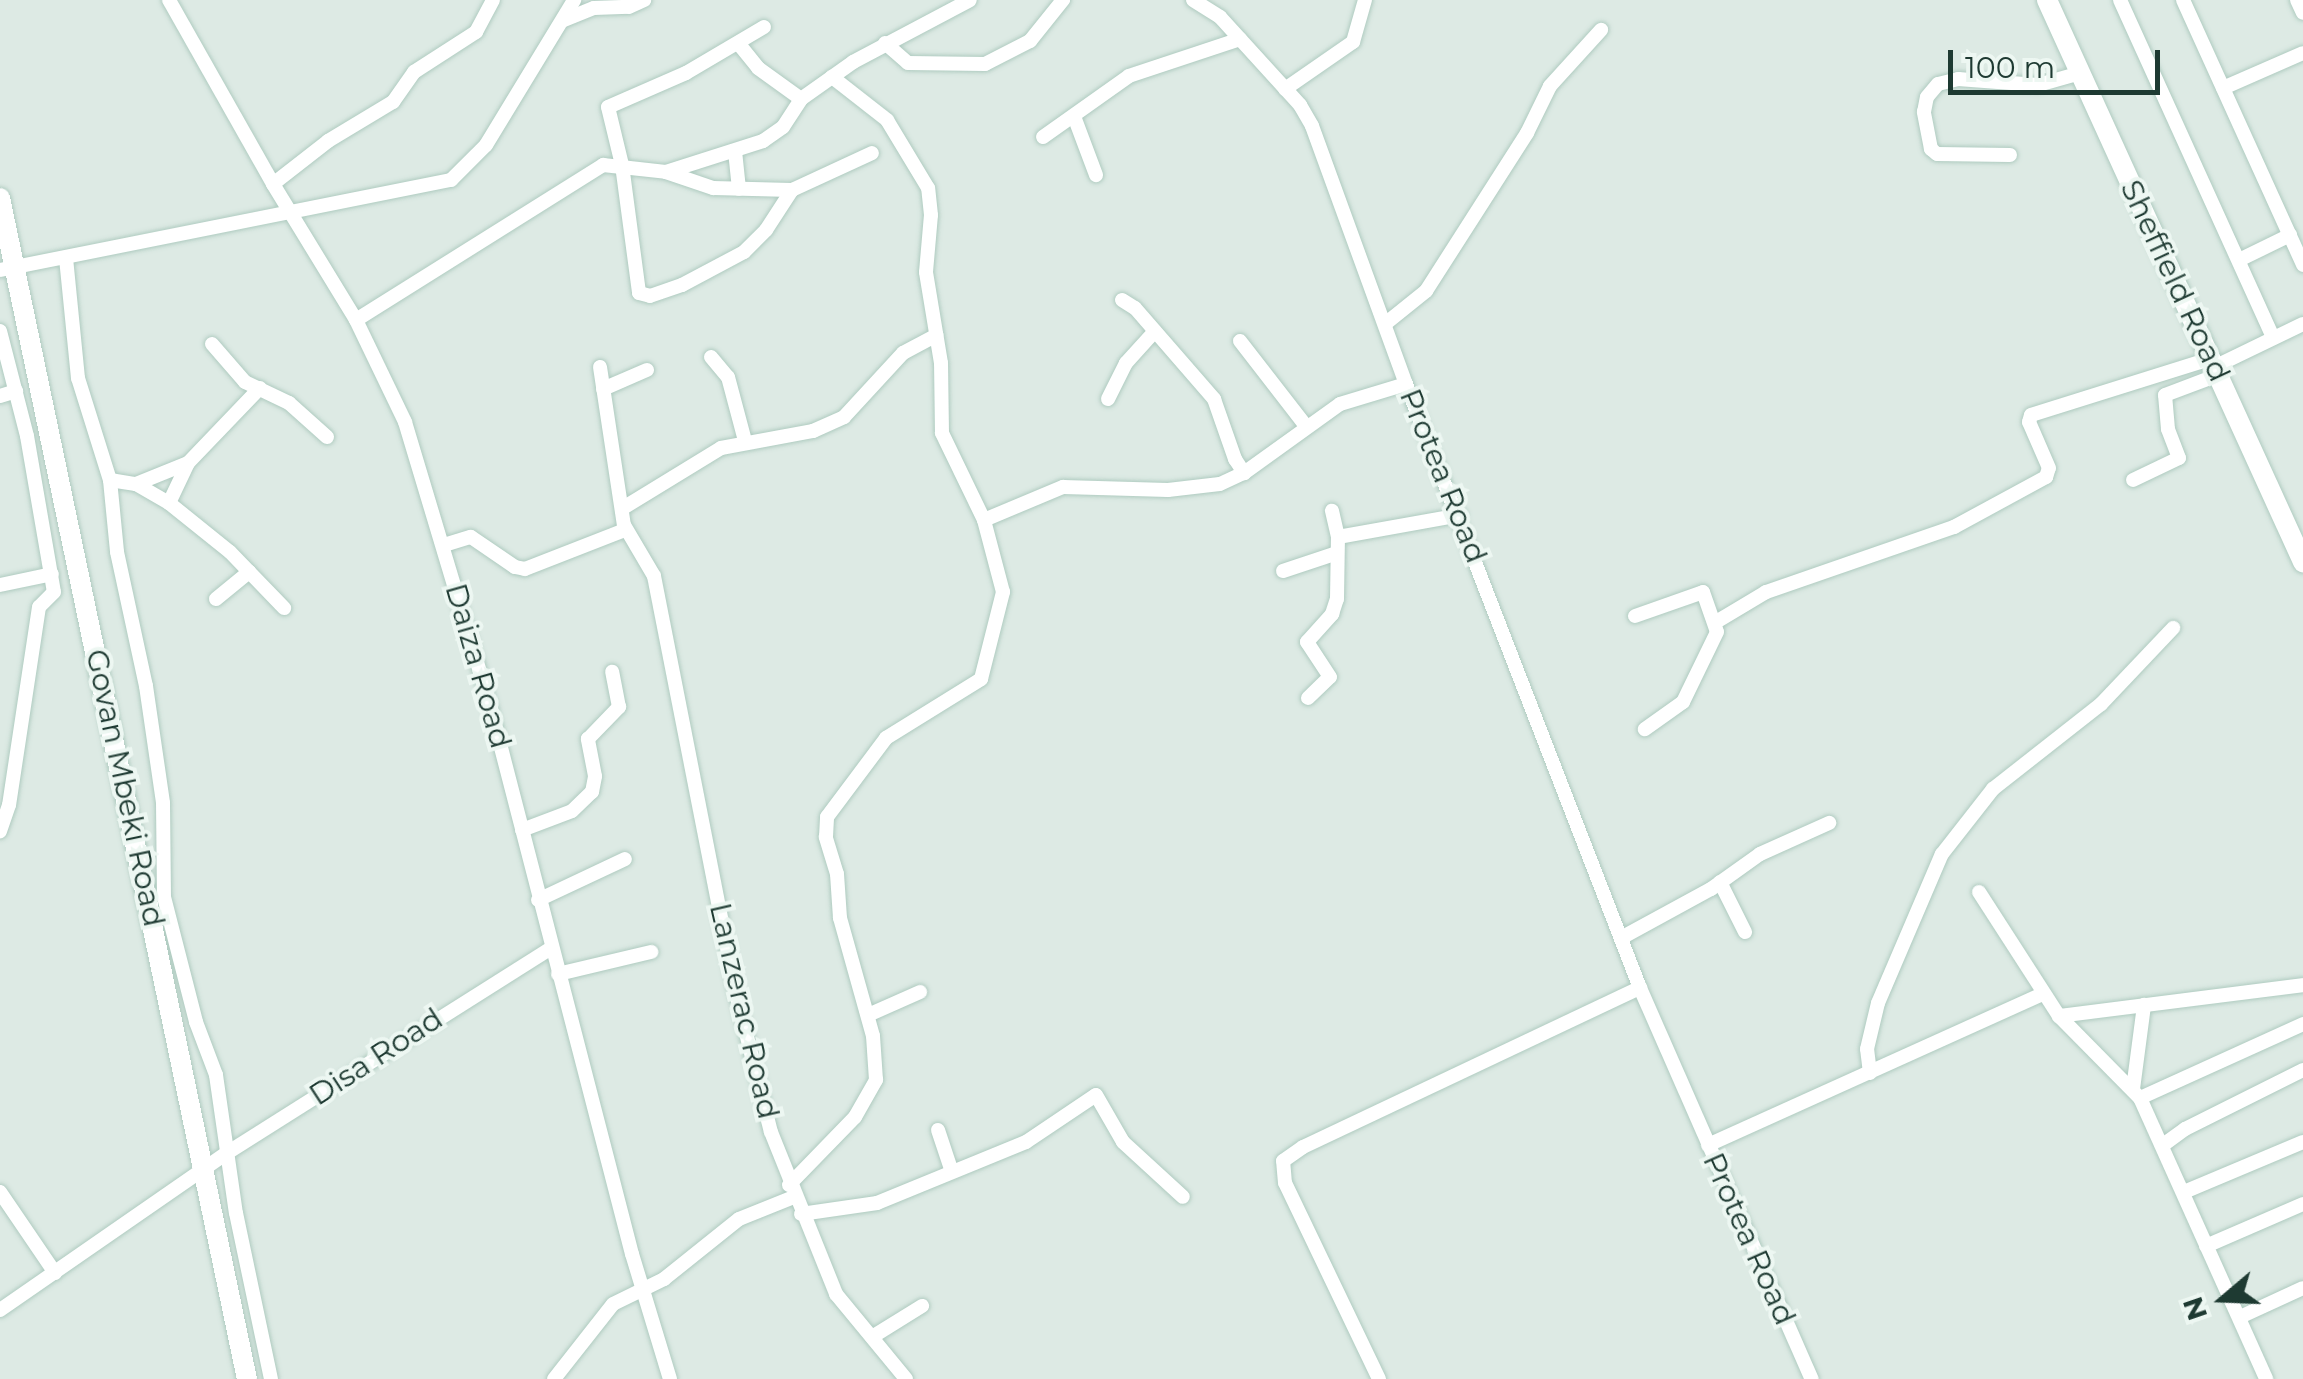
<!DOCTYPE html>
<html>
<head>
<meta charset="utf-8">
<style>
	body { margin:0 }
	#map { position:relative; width:2303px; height:1379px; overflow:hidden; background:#ddeae4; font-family:Montserrat,sans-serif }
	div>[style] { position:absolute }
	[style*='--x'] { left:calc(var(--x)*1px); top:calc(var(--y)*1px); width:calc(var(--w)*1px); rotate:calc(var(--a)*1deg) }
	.roads { filter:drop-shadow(0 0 2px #afcbc0) drop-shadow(0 0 2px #afcbc0) }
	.street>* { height:14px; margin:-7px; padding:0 7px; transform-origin:7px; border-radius:7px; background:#fff }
	.secondary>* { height:20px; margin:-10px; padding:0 10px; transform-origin:10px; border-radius:10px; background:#fff }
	span { translate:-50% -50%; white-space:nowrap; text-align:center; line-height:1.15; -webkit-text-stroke:8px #edf7f2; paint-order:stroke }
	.street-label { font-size:30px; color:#1e3a32 }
	.north { position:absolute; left:2173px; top:1249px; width:100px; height:100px; -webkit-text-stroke:8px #edf7f2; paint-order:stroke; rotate:251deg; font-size:28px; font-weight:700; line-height:40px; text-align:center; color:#1e3a32 }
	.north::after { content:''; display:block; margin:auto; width:35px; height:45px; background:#1e3a32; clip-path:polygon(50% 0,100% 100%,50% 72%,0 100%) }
	.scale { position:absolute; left:1948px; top:50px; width:212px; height:45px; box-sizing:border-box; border:5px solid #1e3a32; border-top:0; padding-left:12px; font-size:30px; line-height:35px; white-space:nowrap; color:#1e3a32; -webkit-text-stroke:8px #edf7f2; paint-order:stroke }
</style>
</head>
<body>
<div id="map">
	<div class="roads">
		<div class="street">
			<div style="--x:169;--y:0;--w:211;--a:60.5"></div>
			<div style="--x:273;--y:184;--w:159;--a:58.6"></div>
			<div style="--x:356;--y:320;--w:113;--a:64.3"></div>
			<div style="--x:405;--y:422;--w:295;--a:73.3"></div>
			<div style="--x:490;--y:705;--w:567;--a:75.5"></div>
			<div style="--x:632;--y:1254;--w:131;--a:73.1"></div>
			<div style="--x:1193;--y:0;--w:32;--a:32"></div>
			<div style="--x:1220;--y:17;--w:119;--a:47.7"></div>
			<div style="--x:1300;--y:105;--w:24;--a:60"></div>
			<div style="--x:1312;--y:126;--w:275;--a:70"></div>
			<div style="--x:1406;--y:384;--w:648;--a:68.82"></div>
			<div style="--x:1640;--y:988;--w:427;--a:66.3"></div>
			<div style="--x:2120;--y:0;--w:371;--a:65.6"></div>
			<div style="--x:2183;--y:0;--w:291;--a:65.6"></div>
			<div style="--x:2297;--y:0;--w:14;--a:65"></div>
			<div style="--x:564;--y:20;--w:32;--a:-22"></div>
			<div style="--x:594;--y:8;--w:35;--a:-2"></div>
			<div style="--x:629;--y:7;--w:17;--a:-25"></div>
			<div style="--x:764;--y:27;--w:91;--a:149.5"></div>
			<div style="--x:686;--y:73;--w:85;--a:156.4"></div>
			<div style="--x:608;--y:107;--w:60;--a:76.4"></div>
			<div style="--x:622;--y:165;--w:129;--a:82.4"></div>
			<div style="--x:639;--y:293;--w:11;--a:15"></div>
			<div style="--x:650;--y:296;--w:34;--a:-19"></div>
			<div style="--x:682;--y:285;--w:70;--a:-28"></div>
			<div style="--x:744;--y:252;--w:31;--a:-45"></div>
			<div style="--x:766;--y:230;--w:48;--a:-57"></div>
			<div style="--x:738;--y:43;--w:32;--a:51"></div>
			<div style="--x:758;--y:68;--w:53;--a:35.8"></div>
			<div style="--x:885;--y:43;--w:30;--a:41"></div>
			<div style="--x:908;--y:63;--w:77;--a:0.7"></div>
			<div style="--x:985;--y:64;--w:51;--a:-27.1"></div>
			<div style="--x:1030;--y:41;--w:53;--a:-51.2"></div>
			<div style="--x:2223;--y:88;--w:87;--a:-23.6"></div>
			<div style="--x:1285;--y:89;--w:83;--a:-34.7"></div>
			<div style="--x:1353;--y:42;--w:44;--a:-74.1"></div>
			<div style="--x:1075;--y:119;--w:60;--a:69.4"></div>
			<div style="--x:1043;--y:137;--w:105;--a:-35.3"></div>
			<div style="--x:1129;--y:76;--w:117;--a:-18.4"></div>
			<div style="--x:735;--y:151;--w:38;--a:84"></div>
			<div style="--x:2010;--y:155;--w:73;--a:-179.2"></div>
			<div style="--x:1937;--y:154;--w:8;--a:-140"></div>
			<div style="--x:1931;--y:149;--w:38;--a:-101"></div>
			<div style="--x:1924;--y:112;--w:15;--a:-79"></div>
			<div style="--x:1927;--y:97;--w:17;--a:-50"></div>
			<div style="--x:1938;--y:84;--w:21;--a:-14"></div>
			<div style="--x:1958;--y:79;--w:80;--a:4.3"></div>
			<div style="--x:2038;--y:85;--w:44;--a:-15.9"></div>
			<div style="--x:666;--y:172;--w:102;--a:-17.7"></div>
			<div style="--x:763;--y:141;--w:24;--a:-35"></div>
			<div style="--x:783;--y:127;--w:33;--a:-57"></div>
			<div style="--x:801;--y:99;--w:64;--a:-35.4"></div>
			<div style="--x:853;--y:62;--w:132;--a:-27.9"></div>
			<div style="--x:273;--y:184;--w:70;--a:-38"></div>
			<div style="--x:328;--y:141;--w:76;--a:-31"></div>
			<div style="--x:393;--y:102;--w:37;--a:-55"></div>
			<div style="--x:414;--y:72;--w:74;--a:-32.8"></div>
			<div style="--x:476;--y:32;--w:36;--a:-62"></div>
			<div style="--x:66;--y:258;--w:121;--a:84.3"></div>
			<div style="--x:78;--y:378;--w:107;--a:72.6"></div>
			<div style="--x:110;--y:480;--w:72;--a:84.4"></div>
			<div style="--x:117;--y:552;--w:137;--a:77.8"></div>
			<div style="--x:146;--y:686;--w:118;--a:81.7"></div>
			<div style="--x:163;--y:803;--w:94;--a:89.4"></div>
			<div style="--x:164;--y:897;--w:129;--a:75.6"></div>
			<div style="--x:196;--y:1022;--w:57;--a:69.3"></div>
			<div style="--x:216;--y:1075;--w:139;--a:81.8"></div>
			<div style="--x:236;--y:1213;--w:170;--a:78.1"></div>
			<div style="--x:2239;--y:260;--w:57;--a:-26.1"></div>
			<div style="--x:0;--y:270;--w:460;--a:-11.3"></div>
			<div style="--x:451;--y:180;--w:49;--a:-45"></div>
			<div style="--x:486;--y:145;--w:170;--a:-58.7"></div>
			<div style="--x:1122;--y:300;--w:15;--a:32"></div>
			<div style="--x:1135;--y:308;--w:121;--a:49"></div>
			<div style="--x:1214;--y:399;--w:64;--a:70.7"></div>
			<div style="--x:1235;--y:459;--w:17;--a:57"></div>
			<div style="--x:356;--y:320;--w:292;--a:-32.1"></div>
			<div style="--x:603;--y:165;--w:63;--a:6.3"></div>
			<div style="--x:666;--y:172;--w:50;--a:18.8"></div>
			<div style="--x:713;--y:188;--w:79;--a:1.5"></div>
			<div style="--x:792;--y:190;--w:88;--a:-24.8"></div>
			<div style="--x:1385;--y:324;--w:53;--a:-38.8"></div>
			<div style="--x:1426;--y:291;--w:188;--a:-57.4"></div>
			<div style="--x:1527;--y:133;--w:52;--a:-63.9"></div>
			<div style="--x:1550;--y:86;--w:76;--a:-47.7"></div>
			<div style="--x:0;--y:331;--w:108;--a:75.6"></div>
			<div style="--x:27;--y:436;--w:158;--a:80.2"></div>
			<div style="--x:54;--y:592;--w:21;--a:135"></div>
			<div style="--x:39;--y:607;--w:200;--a:98.6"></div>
			<div style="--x:9;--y:805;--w:28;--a:109"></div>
			<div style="--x:1240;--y:341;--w:108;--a:52.2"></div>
			<div style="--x:212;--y:344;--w:50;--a:49"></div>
			<div style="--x:245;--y:382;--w:49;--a:25.5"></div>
			<div style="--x:289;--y:403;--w:51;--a:41.8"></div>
			<div style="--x:711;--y:357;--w:26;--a:50"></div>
			<div style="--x:728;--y:377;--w:66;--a:75.1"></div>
			<div style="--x:600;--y:367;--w:160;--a:81.4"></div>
			<div style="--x:624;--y:525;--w:59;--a:59.5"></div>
			<div style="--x:654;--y:576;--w:425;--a:78.9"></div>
			<div style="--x:736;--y:993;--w:143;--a:75.9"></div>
			<div style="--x:771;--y:1132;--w:175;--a:68.1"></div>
			<div style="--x:836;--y:1294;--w:110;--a:50.5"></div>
			<div style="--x:2214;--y:367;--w:99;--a:-25.8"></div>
			<div style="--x:603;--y:389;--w:48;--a:-23.4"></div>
			<div style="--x:0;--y:396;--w:17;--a:-17"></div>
			<div style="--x:1108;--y:399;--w:40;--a:-63.4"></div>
			<div style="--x:1126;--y:363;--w:43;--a:-47.8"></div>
			<div style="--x:110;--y:480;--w:26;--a:9"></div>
			<div style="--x:136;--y:484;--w:38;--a:30"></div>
			<div style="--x:169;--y:503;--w:78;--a:38.8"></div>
			<div style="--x:230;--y:552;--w:78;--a:46"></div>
			<div style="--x:2133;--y:480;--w:51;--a:-25.6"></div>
			<div style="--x:2179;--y:458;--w:31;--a:-111"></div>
			<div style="--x:2168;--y:429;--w:34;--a:-95"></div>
			<div style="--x:2165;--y:395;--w:57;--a:-20.7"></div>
			<div style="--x:136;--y:484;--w:56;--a:-22"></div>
			<div style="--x:169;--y:503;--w:44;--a:-64.6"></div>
			<div style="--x:188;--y:463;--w:104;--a:-46.2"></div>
			<div style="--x:623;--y:508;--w:115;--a:-31.5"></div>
			<div style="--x:721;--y:448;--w:94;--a:-10.5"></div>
			<div style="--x:813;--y:431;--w:34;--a:-24"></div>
			<div style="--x:844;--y:417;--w:87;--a:-47.3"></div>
			<div style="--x:903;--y:353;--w:38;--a:-28"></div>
			<div style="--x:984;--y:520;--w:86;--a:-22.7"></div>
			<div style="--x:1063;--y:487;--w:105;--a:1.6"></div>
			<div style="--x:1168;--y:490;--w:52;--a:-6.6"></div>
			<div style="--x:1220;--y:484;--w:26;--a:-25"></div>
			<div style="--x:1244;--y:473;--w:118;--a:-35.7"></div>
			<div style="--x:1340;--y:404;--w:69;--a:-16.9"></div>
			<div style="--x:1338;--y:537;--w:124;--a:-10.2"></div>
			<div style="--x:444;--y:545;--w:28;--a:-17"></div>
			<div style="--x:471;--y:537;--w:53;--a:34.3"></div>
			<div style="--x:515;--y:567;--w:10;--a:11"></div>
			<div style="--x:525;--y:569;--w:107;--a:-21.3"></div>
			<div style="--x:1283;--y:571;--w:57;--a:-18.4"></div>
			<div style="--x:0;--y:585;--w:53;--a:-11.9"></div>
			<div style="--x:216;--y:599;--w:43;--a:-39.3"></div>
			<div style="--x:1635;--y:616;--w:72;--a:-19.4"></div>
			<div style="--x:1703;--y:592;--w:42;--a:70.7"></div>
			<div style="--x:1717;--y:632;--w:78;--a:115.9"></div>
			<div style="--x:1683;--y:702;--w:47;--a:144.6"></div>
			<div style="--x:1716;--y:622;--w:58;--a:-31"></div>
			<div style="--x:1766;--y:592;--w:199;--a:-19.1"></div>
			<div style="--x:1954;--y:527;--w:105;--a:-28.5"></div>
			<div style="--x:2046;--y:477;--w:9;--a:-72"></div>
			<div style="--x:2049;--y:468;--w:50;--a:-113.5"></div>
			<div style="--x:2029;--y:422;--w:7;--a:-74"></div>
			<div style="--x:2031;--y:415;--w:188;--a:-17.4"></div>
			<div style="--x:1308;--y:698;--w:30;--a:-44"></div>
			<div style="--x:1330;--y:677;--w:42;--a:-123.3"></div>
			<div style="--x:1307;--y:642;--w:38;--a:-48"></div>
			<div style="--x:1332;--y:614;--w:16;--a:-72"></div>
			<div style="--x:1337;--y:599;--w:62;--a:-89.1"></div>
			<div style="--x:1338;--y:537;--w:27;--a:-103"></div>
			<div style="--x:522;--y:830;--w:53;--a:-20.8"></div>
			<div style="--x:572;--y:811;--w:28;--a:-44"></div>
			<div style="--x:592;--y:792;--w:16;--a:-79"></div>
			<div style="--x:595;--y:776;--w:38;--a:-101"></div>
			<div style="--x:588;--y:739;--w:45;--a:-45.9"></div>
			<div style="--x:619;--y:707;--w:36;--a:-101"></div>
			<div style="--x:1720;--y:882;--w:56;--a:63.4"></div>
			<div style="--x:1979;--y:892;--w:148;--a:57.2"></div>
			<div style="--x:2059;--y:1016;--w:115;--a:45.4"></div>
			<div style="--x:2140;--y:1098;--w:308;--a:65.8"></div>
			<div style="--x:538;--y:900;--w:96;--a:-25.2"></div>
			<div style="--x:1621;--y:938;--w:102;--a:-28.6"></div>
			<div style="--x:1711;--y:889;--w:60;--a:-35.5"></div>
			<div style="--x:1760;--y:854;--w:76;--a:-24.2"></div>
			<div style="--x:558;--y:974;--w:96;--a:-13.3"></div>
			<div style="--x:868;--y:1015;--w:57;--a:-23.9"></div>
			<div style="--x:2059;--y:1016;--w:246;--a:-7.2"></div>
			<div style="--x:1870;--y:1073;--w:24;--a:-97"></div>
			<div style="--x:1867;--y:1049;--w:47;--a:-76.6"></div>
			<div style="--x:1878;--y:1003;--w:162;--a:-66.8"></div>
			<div style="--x:1942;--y:854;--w:83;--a:-51.9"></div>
			<div style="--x:1993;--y:789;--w:137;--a:-38.2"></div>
			<div style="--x:2101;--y:704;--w:105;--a:-46.5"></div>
			<div style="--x:2133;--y:1089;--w:85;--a:-82.5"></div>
			<div style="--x:2140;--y:1098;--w:179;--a:-24.4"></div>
			<div style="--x:938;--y:1130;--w:41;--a:71.6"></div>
			<div style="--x:1708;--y:1145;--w:367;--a:-24.3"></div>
			<div style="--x:2163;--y:1145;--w:27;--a:-36"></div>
			<div style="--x:2185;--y:1129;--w:132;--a:-26.6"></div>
			<div style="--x:789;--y:1185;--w:95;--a:-45.9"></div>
			<div style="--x:855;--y:1117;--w:43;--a:-60.4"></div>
			<div style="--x:876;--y:1080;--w:44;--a:-93.9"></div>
			<div style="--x:873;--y:1036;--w:123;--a:-105.6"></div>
			<div style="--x:840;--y:918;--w:44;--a:-93.9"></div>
			<div style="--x:837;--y:874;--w:39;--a:-107"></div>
			<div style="--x:826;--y:837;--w:20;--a:-87"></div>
			<div style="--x:827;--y:817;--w:99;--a:-53.2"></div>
			<div style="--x:886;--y:738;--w:112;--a:-31.8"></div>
			<div style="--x:981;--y:679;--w:90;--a:-75.8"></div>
			<div style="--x:1003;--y:592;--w:74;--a:-104.8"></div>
			<div style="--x:984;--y:520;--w:97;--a:-115.8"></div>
			<div style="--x:942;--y:433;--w:70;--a:-90.8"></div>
			<div style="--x:941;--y:363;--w:92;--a:-99.4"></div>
			<div style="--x:926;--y:272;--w:57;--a:-85"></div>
			<div style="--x:931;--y:215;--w:27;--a:-96"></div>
			<div style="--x:928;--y:188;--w:79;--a:-121.1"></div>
			<div style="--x:887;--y:120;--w:70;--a:-142"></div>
			<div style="--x:0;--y:1192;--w:98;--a:55.8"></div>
			<div style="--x:2184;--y:1192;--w:129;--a:-22.8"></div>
			<div style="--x:801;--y:1214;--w:77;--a:-8.2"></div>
			<div style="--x:877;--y:1203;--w:161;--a:-22.3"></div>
			<div style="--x:1026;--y:1142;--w:84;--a:-33.9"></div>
			<div style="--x:1096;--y:1095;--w:54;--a:60.1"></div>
			<div style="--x:1123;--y:1142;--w:81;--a:42.5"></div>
			<div style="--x:2206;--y:1246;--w:106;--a:-23.4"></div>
			<div style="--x:0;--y:1310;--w:276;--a:-34.7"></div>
			<div style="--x:227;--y:1153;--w:383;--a:-32.3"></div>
			<div style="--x:2240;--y:1317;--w:69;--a:-24.7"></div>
			<div style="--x:872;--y:1337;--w:59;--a:-31.8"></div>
			<div style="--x:554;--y:1379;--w:95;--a:-51.8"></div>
			<div style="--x:613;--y:1304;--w:57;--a:-26.1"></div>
			<div style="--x:664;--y:1279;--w:96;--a:-38.7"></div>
			<div style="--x:739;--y:1219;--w:59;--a:-21.8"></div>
			<div style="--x:1379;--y:1379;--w:217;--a:-115.6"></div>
			<div style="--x:1285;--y:1183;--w:22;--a:-95"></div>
			<div style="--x:1283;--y:1161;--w:24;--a:-35"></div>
			<div style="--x:1303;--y:1147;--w:373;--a:-25.3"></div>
		</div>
		<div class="secondary">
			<div style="--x:2047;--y:0;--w:618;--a:65.51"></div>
			<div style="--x:0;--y:198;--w:1207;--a:78.19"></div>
		</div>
	</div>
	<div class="street-label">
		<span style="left:2175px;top:281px;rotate:65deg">Sheffield Road</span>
		<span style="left:1443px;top:476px;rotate:68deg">Protea Road</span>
		<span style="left:478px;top:666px;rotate:74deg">Daiza Road</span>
		<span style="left:125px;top:788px;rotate:78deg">Govan Mbeki Road</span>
		<span style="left:744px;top:1011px;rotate:77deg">Lanzerac Road</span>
		<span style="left:376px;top:1057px;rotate:-33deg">Disa Road</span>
		<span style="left:1749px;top:1239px;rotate:66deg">Protea Road</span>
	</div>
	<div class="north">N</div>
	<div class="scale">100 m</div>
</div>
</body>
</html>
